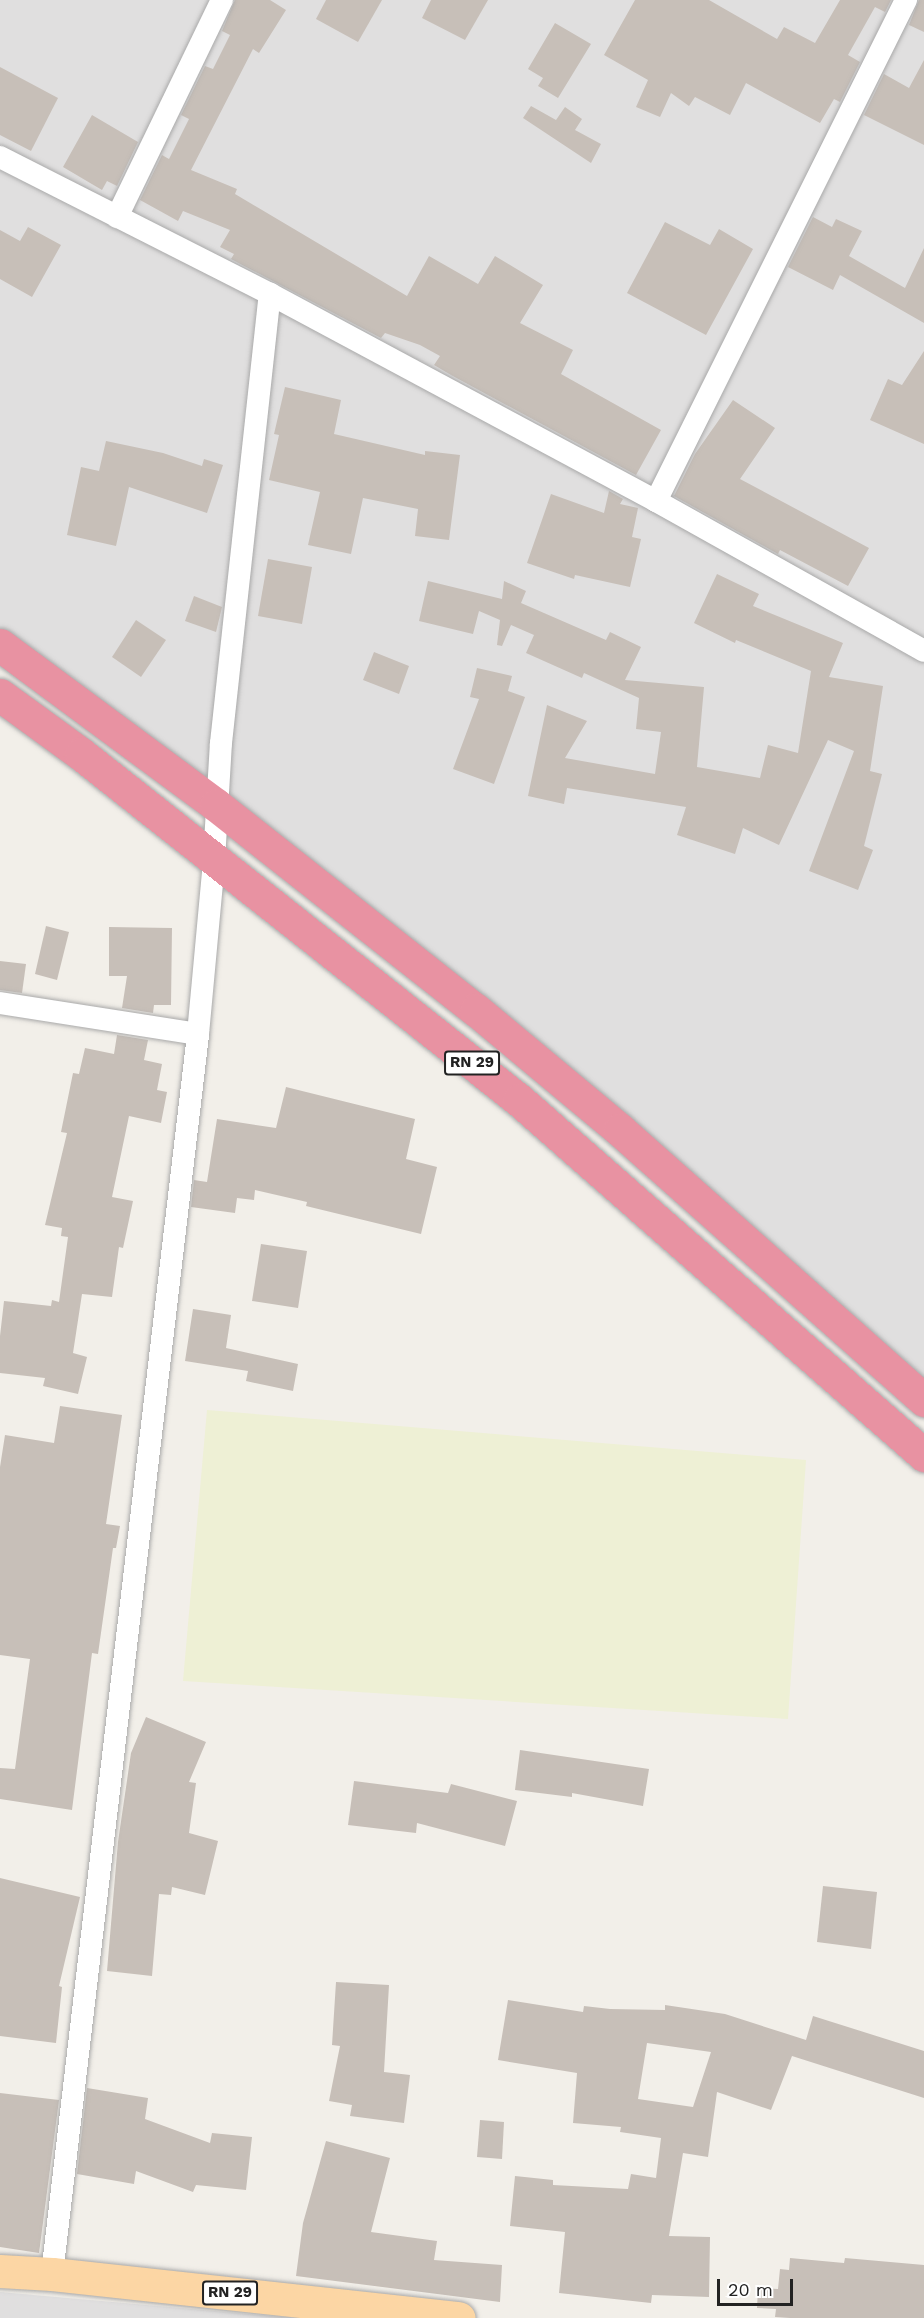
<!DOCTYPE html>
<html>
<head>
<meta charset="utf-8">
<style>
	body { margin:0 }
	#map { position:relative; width:924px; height:2318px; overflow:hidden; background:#f2efe9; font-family:"Work Sans",sans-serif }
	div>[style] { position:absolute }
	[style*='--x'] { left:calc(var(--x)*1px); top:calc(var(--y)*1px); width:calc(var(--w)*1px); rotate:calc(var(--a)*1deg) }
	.residential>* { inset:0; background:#e0dfdf }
	.farmland>* { inset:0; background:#eef0d5 }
	.building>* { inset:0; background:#c7bfb8 }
	.roads { filter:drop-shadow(0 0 2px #a9a9a9) drop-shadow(0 0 2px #a9a9a9) }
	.street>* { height:22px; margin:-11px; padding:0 11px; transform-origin:11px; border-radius:11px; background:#fff }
	.primary>* { height:33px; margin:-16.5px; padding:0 16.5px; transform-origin:16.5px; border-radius:16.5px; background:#fcd6a4 }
	.highway>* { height:33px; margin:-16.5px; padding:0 16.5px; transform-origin:16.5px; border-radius:16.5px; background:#e892a2 }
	span { translate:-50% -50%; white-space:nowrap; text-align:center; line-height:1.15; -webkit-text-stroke:4.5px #fff; paint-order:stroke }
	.shield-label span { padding:2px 4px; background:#fff; border:2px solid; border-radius:4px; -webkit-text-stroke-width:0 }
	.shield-label { font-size:15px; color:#222; font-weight:700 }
	.scale { position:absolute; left:717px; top:2279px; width:76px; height:27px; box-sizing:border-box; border:3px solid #222; border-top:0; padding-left:8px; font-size:18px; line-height:21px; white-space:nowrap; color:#222; -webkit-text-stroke:4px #fff; paint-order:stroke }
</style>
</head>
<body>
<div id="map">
	<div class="residential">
		<div style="clip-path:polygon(0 0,924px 0,924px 1397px,620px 1130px,0 656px)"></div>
		<div style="clip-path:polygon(0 2292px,292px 2318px,0 2318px)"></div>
	</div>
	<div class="farmland">
		<div style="clip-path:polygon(207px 1410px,806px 1460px,788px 1719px,183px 1681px)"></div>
	</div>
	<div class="building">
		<div style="clip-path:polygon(235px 0,270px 0,286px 10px,259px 53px,253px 49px,191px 170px,237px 189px,235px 194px,407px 296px,429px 256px,478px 284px,495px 256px,543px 285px,520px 323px,573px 350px,561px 374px,661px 430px,636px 475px,451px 375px,434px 365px,440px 356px,420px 345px,385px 333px,381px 338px,231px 259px,234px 254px,220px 247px,230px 230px,183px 211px,178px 221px,140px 200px,162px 155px,169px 159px,189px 119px,181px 115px,205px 66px,213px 69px,230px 35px,222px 31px)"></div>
		<div style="clip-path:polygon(326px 0,382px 0,358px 42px,316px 19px)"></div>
		<div style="clip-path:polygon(431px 0,488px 0,465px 40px,422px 18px)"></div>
		<div style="clip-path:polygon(635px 0,709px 0,777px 39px,784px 27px,815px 43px,840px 0,891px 0,885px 12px,875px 7px,848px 55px,860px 62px,840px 102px,834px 99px,820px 123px,746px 83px,730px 115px,695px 97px,689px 106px,671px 93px,660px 117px,636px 107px,648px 80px,604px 55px)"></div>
		<div style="clip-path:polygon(919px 0,924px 0,924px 32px,909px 25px)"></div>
		<div style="clip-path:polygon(555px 23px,591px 44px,558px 98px,538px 86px,543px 78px,528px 69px)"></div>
		<div style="clip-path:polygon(924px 60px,924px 145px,864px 115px,884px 74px,909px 88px)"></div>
		<div style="clip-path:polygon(0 67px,58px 98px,31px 151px,0 135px)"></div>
		<div style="clip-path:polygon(531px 106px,556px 120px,565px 107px,582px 119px,575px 130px,601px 144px,591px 163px,523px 118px)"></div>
		<div style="clip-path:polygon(92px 115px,138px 142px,117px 186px,107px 181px,102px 190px,63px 167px)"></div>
		<div style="clip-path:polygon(813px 217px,832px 227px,836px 219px,862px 231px,849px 256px,905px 288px,924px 248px,924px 323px,840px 275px,833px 290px,788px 267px)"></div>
		<div style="clip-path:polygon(665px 222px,710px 245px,719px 229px,753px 249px,706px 335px,627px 293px)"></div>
		<div style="clip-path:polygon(28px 227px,61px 245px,32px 297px,0 279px,0 230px,20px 241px)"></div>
		<div style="clip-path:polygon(924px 351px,924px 444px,870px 420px,888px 379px,902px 385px)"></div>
		<div style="clip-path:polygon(285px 387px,341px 400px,334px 434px,425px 455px,425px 451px,460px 455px,449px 540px,415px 536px,418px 509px,363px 498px,351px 554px,308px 545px,320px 492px,269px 480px,279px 435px,274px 434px)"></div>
		<div style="clip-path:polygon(733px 400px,775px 428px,740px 479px,869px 548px,848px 586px,780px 550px,778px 554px,674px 496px,695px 454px)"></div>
		<div style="clip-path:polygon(106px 441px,163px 453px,202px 466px,204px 459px,223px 465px,207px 513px,129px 487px,116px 546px,67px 535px,81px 467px,99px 471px)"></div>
		<div style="clip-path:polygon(609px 491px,623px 499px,620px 504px,638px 508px,632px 537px,641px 539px,630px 587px,575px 575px,574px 579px,527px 563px,551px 494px,604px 513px)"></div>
		<div style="clip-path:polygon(268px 559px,312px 567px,302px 624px,258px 616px)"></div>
		<div style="clip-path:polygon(717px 574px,759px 594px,753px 606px,843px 643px,829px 677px,883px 686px,870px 771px,882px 774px,864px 846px,873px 850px,858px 890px,809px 871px,854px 751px,828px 740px,779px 845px,743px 828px,735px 854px,677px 835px,686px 807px,567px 788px,564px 804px,528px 796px,547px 705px,587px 721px,565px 758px,655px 774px,661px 732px,636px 729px,639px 698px,584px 673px,582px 678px,526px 653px,534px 635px,511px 625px,502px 646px,497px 645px,500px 620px,479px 611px,473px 634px,419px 621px,428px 581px,502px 599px,504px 581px,526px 591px,521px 603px,606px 640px,610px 632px,641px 647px,625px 680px,704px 687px,697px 767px,760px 778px,768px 745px,798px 753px,811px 671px,736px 640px,735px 643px,694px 623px)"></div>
		<div style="clip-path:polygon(194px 596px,222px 607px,216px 632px,185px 621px)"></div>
		<div style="clip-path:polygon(136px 620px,166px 640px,141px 677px,112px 657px)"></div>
		<div style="clip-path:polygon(374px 652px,409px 666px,399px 694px,363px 680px)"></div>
		<div style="clip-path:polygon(477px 668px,512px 676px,508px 691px,525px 697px,494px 784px,453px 769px,479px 699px,470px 697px)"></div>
		<div style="clip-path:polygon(46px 926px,69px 932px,57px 980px,35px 974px)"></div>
		<div style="clip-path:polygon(109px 927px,172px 928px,171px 1005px,154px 1005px,153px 1013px,122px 1008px,127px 976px,109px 976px)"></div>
		<div style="clip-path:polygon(0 961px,26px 964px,22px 993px,0 990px)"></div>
		<div style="clip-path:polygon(117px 1035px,148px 1040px,144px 1060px,162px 1064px,157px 1090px,167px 1092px,161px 1123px,129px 1116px,112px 1197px,133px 1201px,123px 1248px,119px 1247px,112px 1297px,82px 1294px,73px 1353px,87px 1357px,78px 1394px,43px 1386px,45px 1378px,0 1373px,0 1336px,4px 1301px,51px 1306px,52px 1300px,59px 1302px,68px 1237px,61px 1236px,62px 1228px,45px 1225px,67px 1133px,61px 1132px,73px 1073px,79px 1074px,85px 1048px,114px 1054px)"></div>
		<div style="clip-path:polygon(286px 1087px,415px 1119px,406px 1159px,437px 1167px,421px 1234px,306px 1206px,307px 1202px,255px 1190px,254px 1200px,237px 1198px,235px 1213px,191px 1207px,194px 1180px,207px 1182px,217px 1119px,276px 1128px)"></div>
		<div style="clip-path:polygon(261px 1244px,307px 1251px,298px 1308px,252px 1301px)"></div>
		<div style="clip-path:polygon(193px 1309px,231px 1315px,226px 1348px,298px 1364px,293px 1391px,246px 1381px,248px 1371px,185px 1361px)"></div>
		<div style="clip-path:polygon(60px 1406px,122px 1415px,106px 1524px,120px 1526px,116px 1548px,113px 1548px,98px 1654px,92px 1653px,72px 1810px,0 1799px,0 1768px,15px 1769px,30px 1659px,0 1655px,0 1467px,5px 1435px,54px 1443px)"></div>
		<div style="clip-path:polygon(146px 1717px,206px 1742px,189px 1782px,196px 1783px,189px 1833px,218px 1841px,205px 1895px,172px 1887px,171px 1895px,159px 1894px,152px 1976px,107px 1971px,118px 1842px,131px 1753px)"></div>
		<div style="clip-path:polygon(520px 1750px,649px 1769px,643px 1806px,572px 1793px,572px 1797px,515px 1790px)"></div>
		<div style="clip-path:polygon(354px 1781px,448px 1793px,451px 1784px,517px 1801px,505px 1846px,417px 1823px,416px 1833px,348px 1825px)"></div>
		<div style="clip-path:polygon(0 1878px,80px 1897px,59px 1986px,62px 1987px,56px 2043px,0 2036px)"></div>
		<div style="clip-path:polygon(823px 1886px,877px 1892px,871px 1949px,817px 1942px)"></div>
		<div style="clip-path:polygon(336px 1982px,389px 1985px,384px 2072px,410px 2075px,404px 2123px,350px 2116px,352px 2105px,329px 2101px,340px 2046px,332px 2045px)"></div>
		<div style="clip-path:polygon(evenodd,508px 2000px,583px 2012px,584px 2006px,610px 2009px,665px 2010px,665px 2005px,725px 2014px,806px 2040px,813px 2016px,924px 2051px,924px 2098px,792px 2056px,771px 2110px,717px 2092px,708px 2157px,683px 2153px,669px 2236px,710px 2237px,709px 2297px,652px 2295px,651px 2303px,559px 2293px,565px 2232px,510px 2226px,515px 2176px,553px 2180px,553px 2185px,628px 2189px,631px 2174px,656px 2178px,661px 2138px,620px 2132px,621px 2127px,573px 2123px,577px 2073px,498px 2060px,508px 2000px,647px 2043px,711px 2052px,693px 2107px,638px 2099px,647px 2043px)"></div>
		<div style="clip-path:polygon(87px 2088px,148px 2098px,145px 2119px,210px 2143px,212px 2133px,252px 2137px,246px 2190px,196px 2185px,193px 2192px,136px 2171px,134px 2184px,77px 2174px)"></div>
		<div style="clip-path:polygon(0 2093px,59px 2100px,39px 2253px,0 2247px)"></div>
		<div style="clip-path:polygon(480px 2120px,504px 2122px,502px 2159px,477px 2157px)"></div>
		<div style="clip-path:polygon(326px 2141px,390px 2158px,371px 2232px,437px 2241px,434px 2260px,502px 2265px,500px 2302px,296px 2276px,303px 2223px)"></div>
		<div style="clip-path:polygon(790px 2258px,844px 2263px,845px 2258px,924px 2265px,924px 2318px,790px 2318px,775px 2317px,776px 2309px,757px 2308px,758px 2288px,778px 2289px,780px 2269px,789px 2270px)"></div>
	</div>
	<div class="roads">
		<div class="street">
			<div style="--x:0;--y:157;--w:303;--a:26.9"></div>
			<div style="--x:270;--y:294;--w:438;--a:28.2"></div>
			<div style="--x:656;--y:501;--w:307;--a:29.2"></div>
			<div style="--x:117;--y:217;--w:241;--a:-64.2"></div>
			<div style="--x:656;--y:501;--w:560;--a:-63.48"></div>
			<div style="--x:0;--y:1003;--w:200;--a:8.9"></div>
			<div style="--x:52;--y:2274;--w:1249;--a:-83.28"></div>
			<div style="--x:198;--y:1034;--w:175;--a:-84.7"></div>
			<div style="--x:214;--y:860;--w:117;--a:-86.6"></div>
			<div style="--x:221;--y:743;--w:452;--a:-83.8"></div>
		</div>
		<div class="primary">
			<div style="--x:0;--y:2271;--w:52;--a:3.3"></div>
			<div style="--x:52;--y:2274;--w:409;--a:6.2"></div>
		</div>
		<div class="highway">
			<div style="--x:0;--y:645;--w:269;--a:36.5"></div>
			<div style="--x:216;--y:805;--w:331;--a:38.3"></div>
			<div style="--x:476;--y:1010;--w:187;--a:39.8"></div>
			<div style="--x:620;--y:1130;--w:407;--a:41.6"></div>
			<div style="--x:0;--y:695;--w:100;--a:36.1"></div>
			<div style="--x:81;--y:754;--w:558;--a:38.31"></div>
			<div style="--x:519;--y:1100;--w:539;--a:41.24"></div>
		</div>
	</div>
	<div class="shield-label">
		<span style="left:472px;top:1063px">RN 29</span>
		<span style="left:230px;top:2293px">RN 29</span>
	</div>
	<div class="scale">20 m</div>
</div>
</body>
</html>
